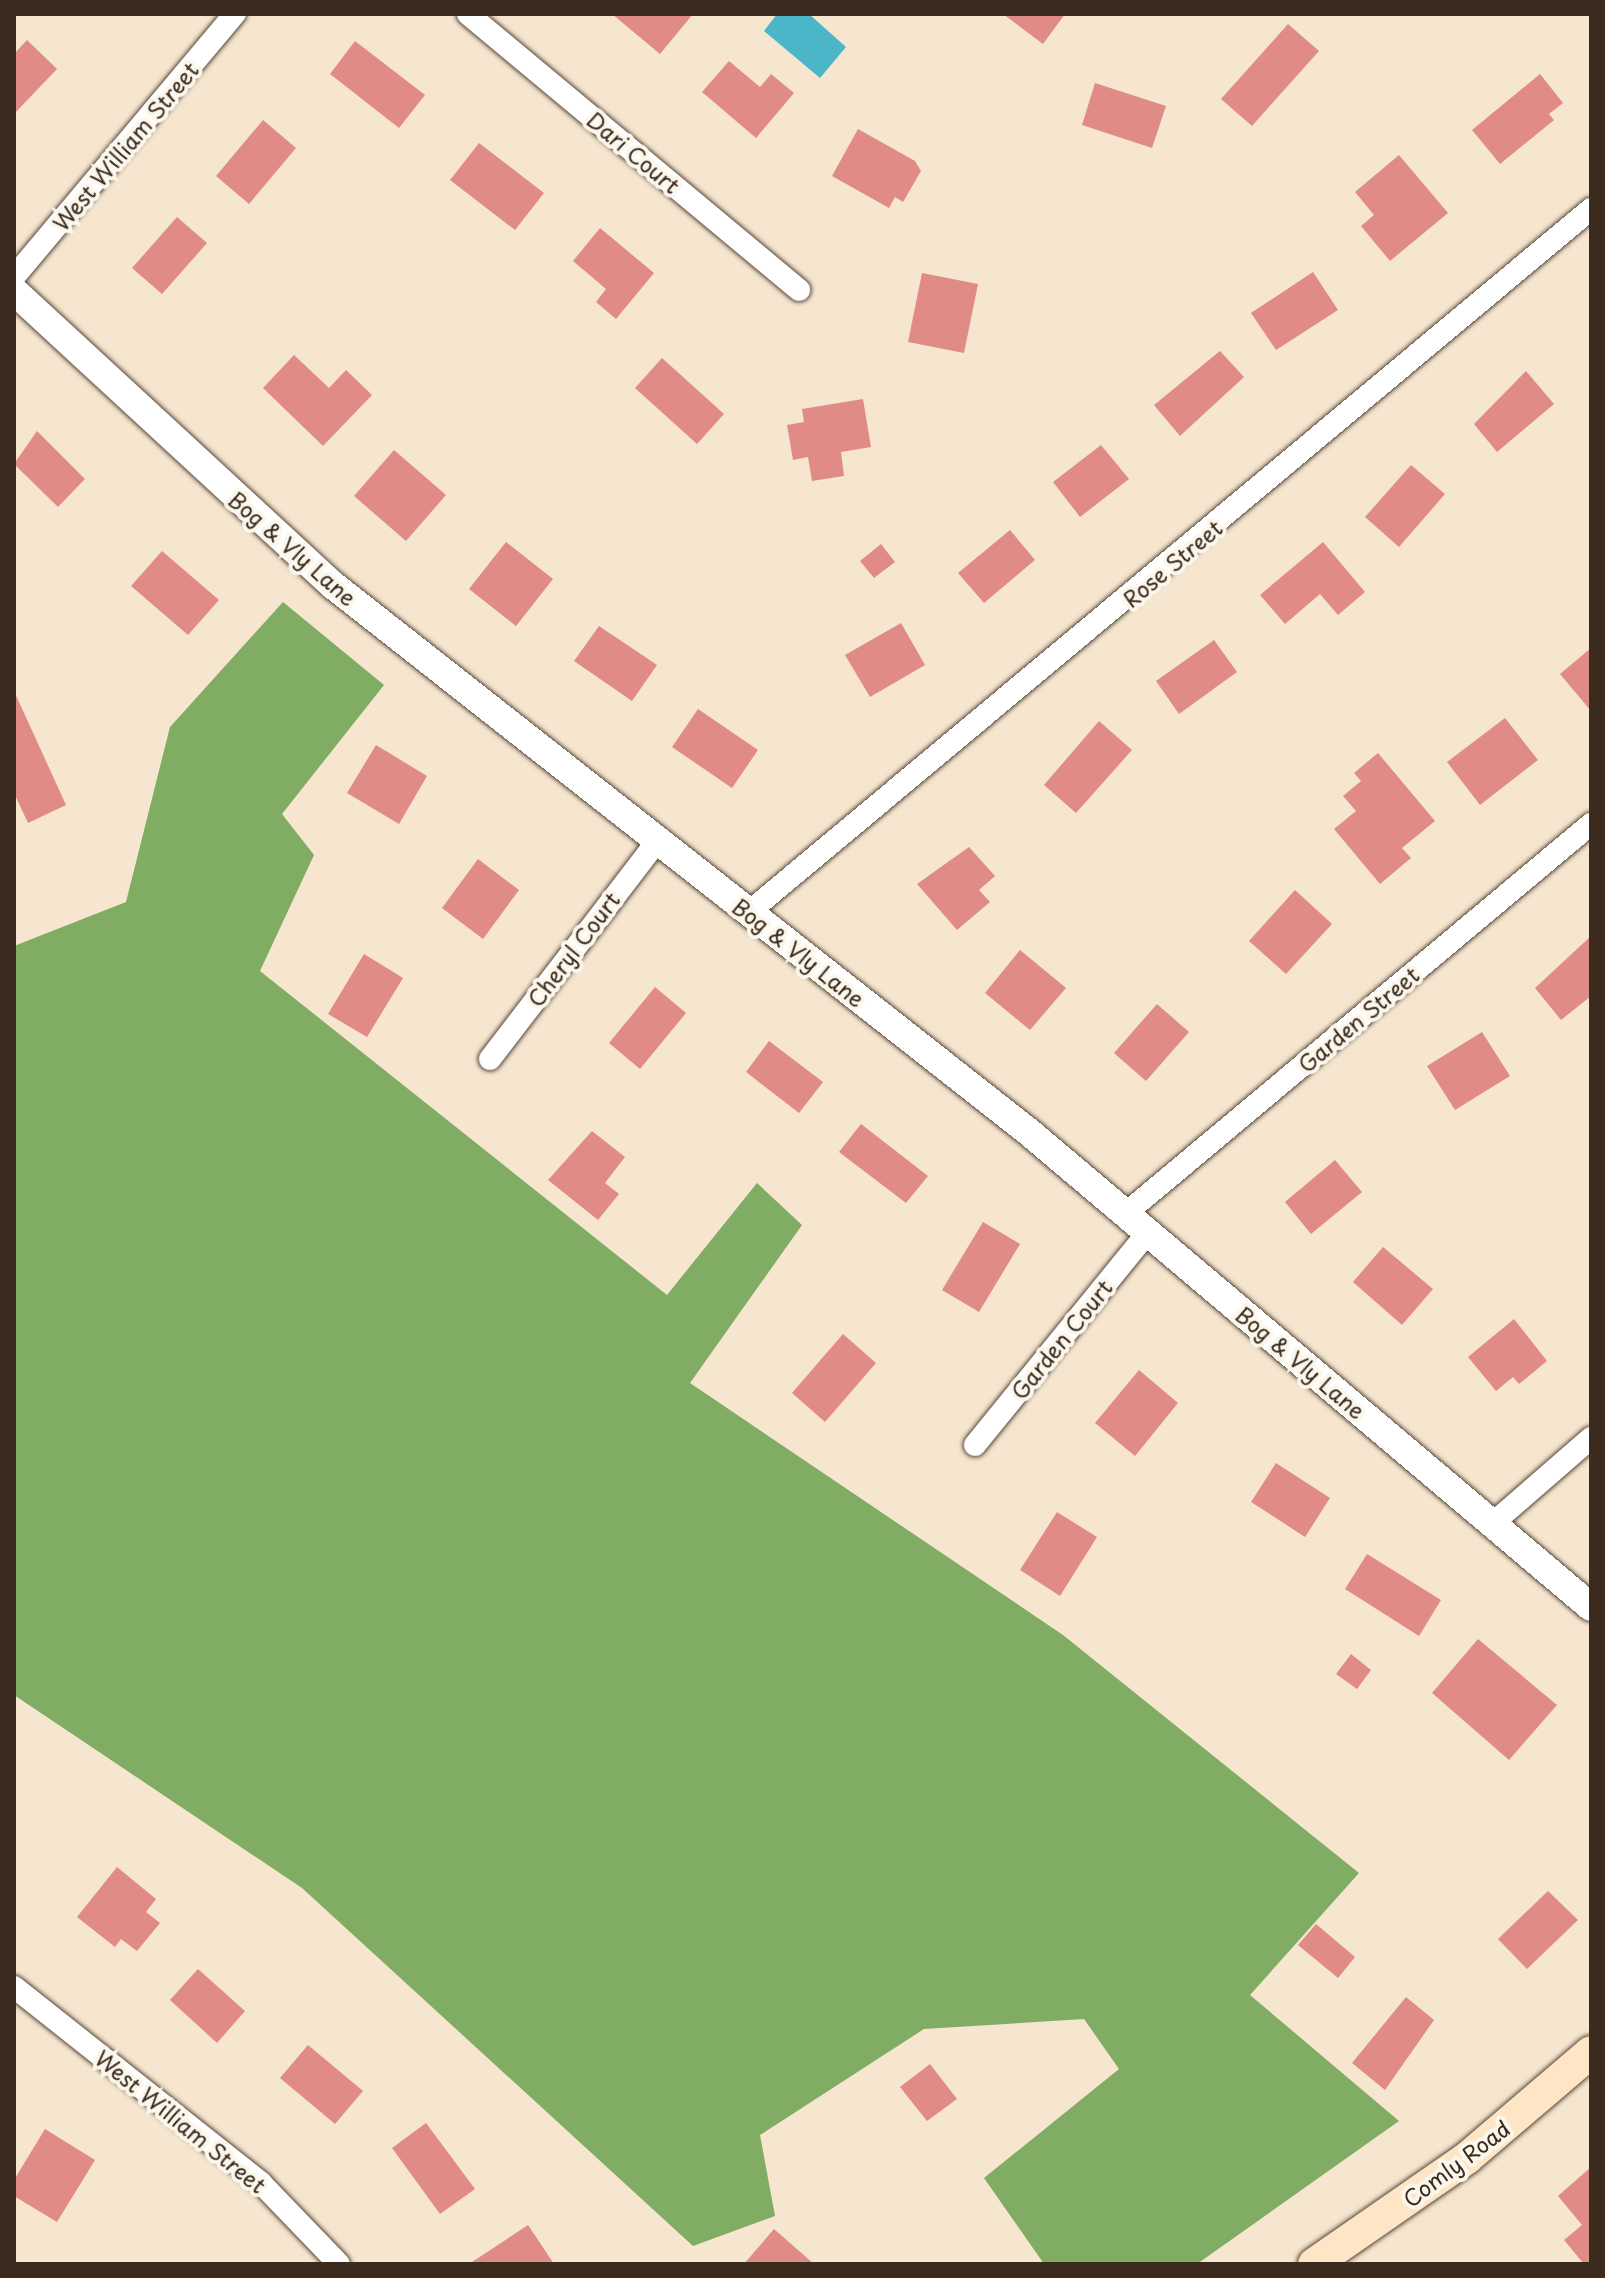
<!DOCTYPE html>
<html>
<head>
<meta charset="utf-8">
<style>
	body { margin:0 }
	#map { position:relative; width:1605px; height:2278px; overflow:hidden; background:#f6e6cf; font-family:"Playpen Sans",sans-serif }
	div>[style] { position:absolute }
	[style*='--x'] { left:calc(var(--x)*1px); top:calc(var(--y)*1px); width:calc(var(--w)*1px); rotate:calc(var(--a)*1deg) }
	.forest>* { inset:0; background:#80ac63 }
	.water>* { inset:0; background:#4cb6c9 }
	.building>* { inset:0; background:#e08b86 }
	.roads { filter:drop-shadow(0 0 2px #574639) drop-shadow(0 0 2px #574639) }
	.minor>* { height:22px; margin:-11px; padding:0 11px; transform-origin:11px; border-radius:11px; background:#fff }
	.tertiary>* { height:28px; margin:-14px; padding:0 14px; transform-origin:14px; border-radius:14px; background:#fff }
	.secondary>* { height:32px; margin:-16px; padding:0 16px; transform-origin:16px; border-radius:16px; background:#fde5c5 }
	span { translate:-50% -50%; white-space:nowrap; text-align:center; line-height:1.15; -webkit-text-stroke:8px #fbf7ec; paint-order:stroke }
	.street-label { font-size:22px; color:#3b2a1e }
	.frame { position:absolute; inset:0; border:16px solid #3b2a1e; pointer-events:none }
</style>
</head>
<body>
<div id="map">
	<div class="forest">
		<div style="clip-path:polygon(283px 602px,384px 685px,282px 814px,314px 855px,260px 971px,667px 1295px,757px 1183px,802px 1225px,690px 1383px,1063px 1635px,1359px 1873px,1250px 1995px,1399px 2121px,1197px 2264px,1044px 2264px,984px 2178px,1119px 2069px,1084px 2019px,924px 2029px,760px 2135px,775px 2216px,693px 2246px,302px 1888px,14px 1695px,14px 946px,126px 902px,170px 727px)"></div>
	</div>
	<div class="water">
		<div style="clip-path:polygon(777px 14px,809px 14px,846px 47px,820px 78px,764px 31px)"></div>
	</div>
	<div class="building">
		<div style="clip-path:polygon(612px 14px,693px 14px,660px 54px)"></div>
		<div style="clip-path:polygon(1003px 14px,1065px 14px,1043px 44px)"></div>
		<div style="clip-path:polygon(1288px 24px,1319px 51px,1252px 126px,1221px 99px)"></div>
		<div style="clip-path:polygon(27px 40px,57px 69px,14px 114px,14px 54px)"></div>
		<div style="clip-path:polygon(355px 41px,425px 95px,399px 128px,330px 74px)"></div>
		<div style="clip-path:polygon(729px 61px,760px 87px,771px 74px,794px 93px,756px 138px,702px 92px)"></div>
		<div style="clip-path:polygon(1540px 74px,1563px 103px,1549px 114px,1554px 120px,1500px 164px,1472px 130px)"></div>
		<div style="clip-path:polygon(1095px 83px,1166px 106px,1152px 148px,1082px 125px)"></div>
		<div style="clip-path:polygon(263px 120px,296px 148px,249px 204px,216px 176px)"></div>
		<div style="clip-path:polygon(858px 129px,915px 161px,921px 171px,903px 202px,895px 197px,889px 208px,832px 176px)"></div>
		<div style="clip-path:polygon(479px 143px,544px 193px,515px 230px,450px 180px)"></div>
		<div style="clip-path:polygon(1399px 155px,1448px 213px,1390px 261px,1361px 226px,1374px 215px,1355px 192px)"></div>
		<div style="clip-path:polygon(177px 217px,207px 243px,162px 294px,132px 268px)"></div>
		<div style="clip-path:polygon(600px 228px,654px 273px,616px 319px,596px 302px,606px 289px,573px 261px)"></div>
		<div style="clip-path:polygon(1313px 272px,1338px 310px,1276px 350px,1251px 313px)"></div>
		<div style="clip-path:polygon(922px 273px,978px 284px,964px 353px,908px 342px)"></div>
		<div style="clip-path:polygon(1220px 351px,1244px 377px,1180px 436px,1154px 405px)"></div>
		<div style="clip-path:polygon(294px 355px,329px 388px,346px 370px,372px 395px,323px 446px,263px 388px)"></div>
		<div style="clip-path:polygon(662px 358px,724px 414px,697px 444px,635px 388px)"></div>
		<div style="clip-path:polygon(1526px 371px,1554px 404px,1497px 452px,1474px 424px)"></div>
		<div style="clip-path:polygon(863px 399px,871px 447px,841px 452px,844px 476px,812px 481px,808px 457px,793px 460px,787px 425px,804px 422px,802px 409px)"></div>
		<div style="clip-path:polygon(37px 431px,85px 479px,58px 507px,14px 464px)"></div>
		<div style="clip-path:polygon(1101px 445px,1129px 479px,1080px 517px,1053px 482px)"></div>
		<div style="clip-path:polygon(394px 450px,446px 495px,406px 541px,354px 496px)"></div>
		<div style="clip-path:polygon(1411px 465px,1445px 494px,1399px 547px,1365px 517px)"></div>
		<div style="clip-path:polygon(1010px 530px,1035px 560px,984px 603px,958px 573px)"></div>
		<div style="clip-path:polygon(506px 542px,553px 579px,516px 626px,469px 589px)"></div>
		<div style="clip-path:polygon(1323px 542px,1365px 592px,1338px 615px,1320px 594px,1285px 624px,1260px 595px)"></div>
		<div style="clip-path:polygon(881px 544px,895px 562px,874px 578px,860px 561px)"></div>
		<div style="clip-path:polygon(162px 551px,219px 600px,188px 635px,131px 586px)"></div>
		<div style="clip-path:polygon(901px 623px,925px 665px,870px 697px,845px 655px)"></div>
		<div style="clip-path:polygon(599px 626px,657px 665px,632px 701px,574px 661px)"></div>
		<div style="clip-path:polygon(1214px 640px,1237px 672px,1179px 714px,1156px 681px)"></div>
		<div style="clip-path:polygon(1591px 648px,1591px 711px,1560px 674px)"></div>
		<div style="clip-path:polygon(14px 691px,66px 805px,28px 823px,14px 793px)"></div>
		<div style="clip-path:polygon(698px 709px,758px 750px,732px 788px,672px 747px)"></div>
		<div style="clip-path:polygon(1505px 718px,1538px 760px,1480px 805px,1447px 762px)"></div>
		<div style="clip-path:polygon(1099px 721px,1132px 750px,1076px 813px,1044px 785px)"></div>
		<div style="clip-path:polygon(376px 745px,427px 776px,399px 824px,347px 793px)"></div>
		<div style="clip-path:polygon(1378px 753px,1435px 821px,1402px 848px,1411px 858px,1380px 884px,1334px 829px,1356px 811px,1343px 796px,1361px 781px,1354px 773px)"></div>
		<div style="clip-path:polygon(969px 847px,995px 876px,979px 890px,990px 902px,957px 930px,917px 884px)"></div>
		<div style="clip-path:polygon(478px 859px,519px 890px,483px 939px,442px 908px)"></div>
		<div style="clip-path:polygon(1295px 890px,1332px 924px,1286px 974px,1249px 941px)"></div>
		<div style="clip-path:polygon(1591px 936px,1591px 996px,1561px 1020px,1535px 988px)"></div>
		<div style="clip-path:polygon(1020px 950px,1066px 988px,1030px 1030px,985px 993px)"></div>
		<div style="clip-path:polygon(364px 954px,403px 978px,367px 1037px,328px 1014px)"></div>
		<div style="clip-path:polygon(655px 987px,686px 1013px,640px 1069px,609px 1043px)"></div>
		<div style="clip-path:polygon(1157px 1004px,1189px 1032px,1146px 1081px,1114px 1053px)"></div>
		<div style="clip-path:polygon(1482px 1032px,1510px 1076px,1455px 1110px,1427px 1066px)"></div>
		<div style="clip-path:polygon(769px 1041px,823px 1082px,799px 1113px,746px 1072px)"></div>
		<div style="clip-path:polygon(861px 1124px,928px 1176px,906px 1203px,839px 1152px)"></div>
		<div style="clip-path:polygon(592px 1131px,625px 1157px,605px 1183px,619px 1194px,598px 1220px,548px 1180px)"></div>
		<div style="clip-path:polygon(1335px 1160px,1362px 1192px,1311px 1234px,1285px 1202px)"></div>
		<div style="clip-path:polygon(983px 1222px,1020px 1244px,979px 1312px,942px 1290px)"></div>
		<div style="clip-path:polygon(1383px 1247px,1433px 1289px,1402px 1325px,1353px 1282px)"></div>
		<div style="clip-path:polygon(1514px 1319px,1547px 1361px,1519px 1384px,1513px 1377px,1496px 1391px,1468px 1357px)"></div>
		<div style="clip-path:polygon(843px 1334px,876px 1363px,825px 1422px,792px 1393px)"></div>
		<div style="clip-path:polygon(1139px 1370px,1178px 1403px,1135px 1456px,1095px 1423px)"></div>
		<div style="clip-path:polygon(1276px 1463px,1330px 1498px,1305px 1537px,1251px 1502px)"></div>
		<div style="clip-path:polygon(1057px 1512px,1097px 1537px,1060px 1596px,1020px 1570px)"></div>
		<div style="clip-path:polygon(1367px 1554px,1441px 1600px,1419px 1636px,1345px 1589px)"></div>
		<div style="clip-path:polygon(1478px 1639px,1557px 1705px,1509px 1760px,1432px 1693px)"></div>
		<div style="clip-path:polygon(1351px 1654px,1371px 1670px,1357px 1689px,1336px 1674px)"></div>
		<div style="clip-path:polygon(117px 1867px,156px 1899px,146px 1912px,160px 1923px,137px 1951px,121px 1939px,115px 1947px,77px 1917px)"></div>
		<div style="clip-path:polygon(1548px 1891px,1578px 1920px,1527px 1969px,1498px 1939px)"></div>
		<div style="clip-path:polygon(1316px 1924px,1355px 1957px,1338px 1978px,1298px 1945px)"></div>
		<div style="clip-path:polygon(198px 1969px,245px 2011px,217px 2043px,170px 2000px)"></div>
		<div style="clip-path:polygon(1406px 1997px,1434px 2020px,1385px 2090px,1352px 2063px)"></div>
		<div style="clip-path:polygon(308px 2045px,363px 2091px,335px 2124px,280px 2078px)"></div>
		<div style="clip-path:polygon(930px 2064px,957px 2099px,927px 2121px,900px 2087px)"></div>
		<div style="clip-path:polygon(426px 2123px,475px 2189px,440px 2214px,392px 2148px)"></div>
		<div style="clip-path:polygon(45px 2129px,95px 2160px,57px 2222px,14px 2196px,14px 2180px)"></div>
		<div style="clip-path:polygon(1591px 2167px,1591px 2264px,1584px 2264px,1564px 2240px,1582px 2225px,1558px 2196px)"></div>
		<div style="clip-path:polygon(528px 2225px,554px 2264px,469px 2264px)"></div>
		<div style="clip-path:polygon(774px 2229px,814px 2264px,744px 2264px)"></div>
	</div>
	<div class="roads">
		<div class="minor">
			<div style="--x:468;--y:14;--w:431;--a:39.8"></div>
			<div style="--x:14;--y:277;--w:344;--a:-50"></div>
			<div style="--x:749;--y:912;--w:1097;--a:-39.86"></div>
			<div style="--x:490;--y:1059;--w:275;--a:-52.5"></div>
			<div style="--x:1125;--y:1214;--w:608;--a:-39.93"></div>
			<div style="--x:975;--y:1445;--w:273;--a:-50.9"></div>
			<div style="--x:1492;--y:1524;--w:131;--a:-41"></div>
			<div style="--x:14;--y:1987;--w:315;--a:38.4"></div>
			<div style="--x:261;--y:2183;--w:112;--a:46.1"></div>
		</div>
		<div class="tertiary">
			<div style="--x:14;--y:291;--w:435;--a:42.7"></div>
			<div style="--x:334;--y:586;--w:885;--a:38.16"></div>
			<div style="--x:1030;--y:1133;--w:734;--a:40.2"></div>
		</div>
		<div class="secondary">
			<div style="--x:1314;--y:2264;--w:186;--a:-34.7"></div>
			<div style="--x:1467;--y:2158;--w:163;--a:-40.5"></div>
		</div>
	</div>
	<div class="street-label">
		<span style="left:125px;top:146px;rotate:-50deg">West William Street</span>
		<span style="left:634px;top:152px;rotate:40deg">Dari Court</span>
		<span style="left:293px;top:548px;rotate:41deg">Bog &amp; Vly Lane</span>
		<span style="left:1172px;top:563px;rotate:-40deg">Rose Street</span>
		<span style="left:573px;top:949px;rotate:-53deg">Cheryl Court</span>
		<span style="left:799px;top:952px;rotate:38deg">Bog &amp; Vly Lane</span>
		<span style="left:1358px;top:1019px;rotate:-40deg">Garden Street</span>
		<span style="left:1061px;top:1339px;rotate:-51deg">Garden Court</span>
		<span style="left:1301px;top:1362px;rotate:40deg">Bog &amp; Vly Lane</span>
		<span style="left:181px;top:2121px;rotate:39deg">West William Street</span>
		<span style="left:1456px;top:2163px;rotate:-37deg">Comly Road</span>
	</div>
	<div class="frame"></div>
</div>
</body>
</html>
